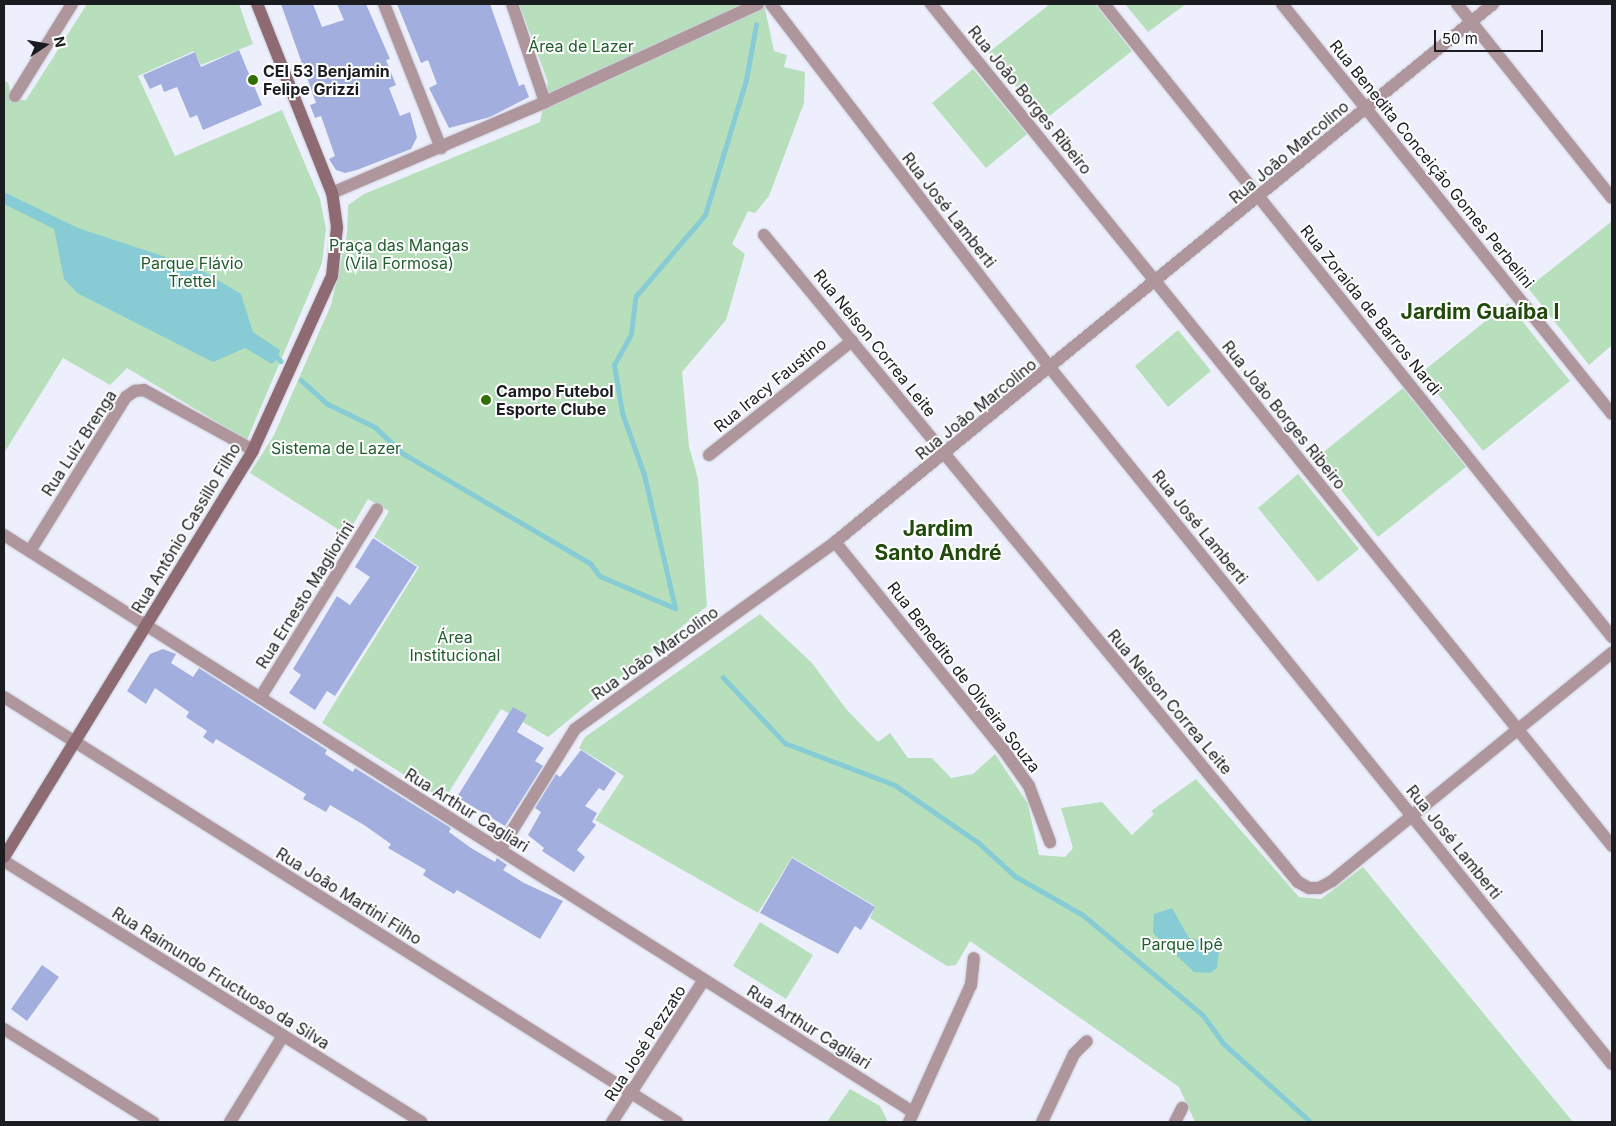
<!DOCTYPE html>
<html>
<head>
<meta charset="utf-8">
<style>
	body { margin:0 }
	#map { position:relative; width:1616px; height:1126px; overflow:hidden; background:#edf0fc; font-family:Inter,sans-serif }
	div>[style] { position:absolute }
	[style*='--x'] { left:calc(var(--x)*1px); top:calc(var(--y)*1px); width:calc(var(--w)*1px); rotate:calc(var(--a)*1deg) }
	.green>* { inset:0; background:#b7dfbc }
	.water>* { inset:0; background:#87ccd5 }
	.stream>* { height:4.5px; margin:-2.25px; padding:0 2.25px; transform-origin:2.25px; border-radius:2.25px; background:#87ccd5 }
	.building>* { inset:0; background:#a2afde }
	.roads { filter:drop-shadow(0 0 1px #cbced9) drop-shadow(0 0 1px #cbced9) }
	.street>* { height:12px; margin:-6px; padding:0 6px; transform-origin:6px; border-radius:6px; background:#af959c }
	.secondary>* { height:12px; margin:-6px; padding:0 6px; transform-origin:6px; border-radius:6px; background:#8e6a73 }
	.dots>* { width:14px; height:14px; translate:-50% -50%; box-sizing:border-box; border:2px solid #fefefe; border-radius:50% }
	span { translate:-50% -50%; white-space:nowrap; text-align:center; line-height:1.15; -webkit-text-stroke:4px #fefefe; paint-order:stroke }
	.park-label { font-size:16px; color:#1f5d2d }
	.poi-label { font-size:16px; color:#1a1c20; font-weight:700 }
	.left { translate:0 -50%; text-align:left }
	.street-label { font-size:16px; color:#1a1c20 }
	.district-label { font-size:21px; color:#214a0c; font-weight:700 }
	.frame { position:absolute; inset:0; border:5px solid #1a1c20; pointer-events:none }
	.north { position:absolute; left:20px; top:20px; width:50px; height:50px; -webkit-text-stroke:4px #fefefe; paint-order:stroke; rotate:78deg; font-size:14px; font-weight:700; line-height:20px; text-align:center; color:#1a1c20 }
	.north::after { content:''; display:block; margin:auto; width:18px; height:22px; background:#1a1c20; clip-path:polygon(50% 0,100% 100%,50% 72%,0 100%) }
	.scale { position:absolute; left:1434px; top:30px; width:109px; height:22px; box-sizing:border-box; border:2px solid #1a1c20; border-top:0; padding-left:6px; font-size:15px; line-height:18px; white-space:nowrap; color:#1a1c20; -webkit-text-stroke:4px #fefefe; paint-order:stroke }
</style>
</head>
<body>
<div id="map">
	<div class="green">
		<div style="clip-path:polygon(87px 4px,239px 4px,253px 44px,201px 65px,194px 51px,138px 76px,175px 156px,282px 110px,320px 199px,326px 229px,322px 263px,247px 440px,127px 368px,110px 385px,63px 358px,4px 453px,4px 80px,9px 84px,10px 100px,26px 100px)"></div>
		<div style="clip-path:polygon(519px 4px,764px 4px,774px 51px,787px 55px,784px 67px,805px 72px,804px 103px,769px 196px,755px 213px,748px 211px,732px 244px,745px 254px,726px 320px,682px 372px,689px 446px,698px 479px,707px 606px,548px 737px,501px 709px,444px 800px,322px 723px,419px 567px,374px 537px,389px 511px,368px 499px,347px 535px,250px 473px,274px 435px,331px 305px,347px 234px,348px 205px,364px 194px,540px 122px,548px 82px)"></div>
		<div style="clip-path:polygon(1050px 4px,1095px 4px,1132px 51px,1043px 121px,989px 52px)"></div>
		<div style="clip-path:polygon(1125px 4px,1186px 4px,1148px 32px)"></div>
		<div style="clip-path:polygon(973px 69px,1027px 134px,986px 168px,932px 103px)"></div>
		<div style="clip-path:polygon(1612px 221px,1612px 345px,1589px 365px,1528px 288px)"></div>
		<div style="clip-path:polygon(1508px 303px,1570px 381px,1483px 451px,1421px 373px)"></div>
		<div style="clip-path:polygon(1178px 330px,1211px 371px,1168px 407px,1135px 366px)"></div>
		<div style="clip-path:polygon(1403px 388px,1466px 467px,1378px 537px,1316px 458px)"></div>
		<div style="clip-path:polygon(1298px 474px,1359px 549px,1318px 582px,1258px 508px)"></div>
		<div style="clip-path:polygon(760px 614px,812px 663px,846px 709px,878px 742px,890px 733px,908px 758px,932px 758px,951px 778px,973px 774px,995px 754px,1028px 804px,1039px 855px,1065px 857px,1073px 848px,1061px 808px,1102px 802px,1132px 835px,1154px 814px,1151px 811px,1196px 779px,1299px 897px,1321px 899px,1363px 867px,1573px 1122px,1195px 1122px,1179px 1087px,970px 941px,956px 965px,947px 966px,870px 918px,875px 906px,792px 857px,758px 913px,595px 820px,624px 776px,579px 748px,585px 737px)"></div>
		<div style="clip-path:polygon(760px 922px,813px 955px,786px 999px,733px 966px)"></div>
		<div style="clip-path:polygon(850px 1089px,880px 1106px,888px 1122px,827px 1122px)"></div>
	</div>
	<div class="water">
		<div style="clip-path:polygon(4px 192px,78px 228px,196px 267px,241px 294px,253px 332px,280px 350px,278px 358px,272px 364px,245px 348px,213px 362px,77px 293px,64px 279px,54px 229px,4px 204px)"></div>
		<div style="clip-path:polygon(1172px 908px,1189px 938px,1213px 944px,1219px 951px,1217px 968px,1210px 973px,1194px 972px,1153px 933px,1154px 914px)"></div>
	</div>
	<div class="stream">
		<div style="--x:278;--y:358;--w:4;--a:45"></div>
		<div style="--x:301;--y:380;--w:36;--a:42"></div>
		<div style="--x:328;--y:404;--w:52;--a:26.1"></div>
		<div style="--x:375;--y:427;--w:40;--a:43"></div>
		<div style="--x:404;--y:454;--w:216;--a:30.4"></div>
		<div style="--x:590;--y:563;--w:16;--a:52"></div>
		<div style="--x:600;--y:576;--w:82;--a:23.1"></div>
		<div style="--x:675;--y:608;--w:137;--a:-103.1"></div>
		<div style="--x:644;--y:475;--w:66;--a:-109.5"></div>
		<div style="--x:622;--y:413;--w:49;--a:-99.5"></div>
		<div style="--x:614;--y:365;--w:35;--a:-61"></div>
		<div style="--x:631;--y:334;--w:38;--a:-83"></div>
		<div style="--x:636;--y:296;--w:106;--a:-49.6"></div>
		<div style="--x:705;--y:215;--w:141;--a:-73.1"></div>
		<div style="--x:746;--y:80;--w:56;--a:-79.7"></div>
		<div style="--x:723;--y:677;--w:91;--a:46.8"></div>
		<div style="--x:785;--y:743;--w:118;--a:20.9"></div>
		<div style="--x:895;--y:785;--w:102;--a:34.6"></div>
		<div style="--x:979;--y:843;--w:49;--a:42.5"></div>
		<div style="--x:1015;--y:876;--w:78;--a:29.8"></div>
		<div style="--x:1083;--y:915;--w:156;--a:39.8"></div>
		<div style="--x:1203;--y:1015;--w:34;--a:54"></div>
		<div style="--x:1223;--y:1043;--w:118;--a:41.9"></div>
	</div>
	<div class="building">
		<div style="clip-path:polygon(281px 4px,313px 4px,322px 27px,344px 20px,337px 4px,366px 4px,390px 59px,386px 60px,396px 85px,389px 88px,400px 116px,410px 112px,417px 137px,411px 149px,357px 170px,345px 173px,336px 170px,329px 159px,335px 156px,321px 116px,315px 118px,310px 105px,316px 103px)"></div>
		<div style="clip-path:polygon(397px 4px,490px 4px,519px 86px,524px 84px,529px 97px,490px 117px,449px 128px,429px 88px,437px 84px,428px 60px,421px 63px)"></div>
		<div style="clip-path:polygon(239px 50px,262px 105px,203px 130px,197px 115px,190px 118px,177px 87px,164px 92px,161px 84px,150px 89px,143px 75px,195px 52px,201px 67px)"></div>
		<div style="clip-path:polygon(373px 538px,417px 567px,335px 696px,327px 691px,315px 710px,289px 693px,301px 675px,293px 669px,337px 596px,350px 605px,370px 577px,355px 567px)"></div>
		<div style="clip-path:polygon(163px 649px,176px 654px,171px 663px,193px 677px,199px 668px,327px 750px,325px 754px,353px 772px,355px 768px,451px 828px,449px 832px,471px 848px,495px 862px,497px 858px,507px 865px,503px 870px,524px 883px,563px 901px,540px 939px,457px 890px,454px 894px,432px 881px,423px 875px,426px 870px,388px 848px,391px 844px,364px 825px,330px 805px,326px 812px,303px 799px,306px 794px,216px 739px,213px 744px,203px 737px,207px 731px,186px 717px,189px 712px,155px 688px,146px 704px,127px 691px,150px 654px)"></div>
		<div style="clip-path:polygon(513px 707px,527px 715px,517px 732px,544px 748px,535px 761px,543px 766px,505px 826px,457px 797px)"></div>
		<div style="clip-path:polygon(581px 750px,616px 773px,604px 791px,599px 788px,585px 806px,597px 813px,592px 822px,596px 825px,577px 850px,585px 857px,574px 872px,542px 851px,544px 848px,528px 835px,541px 812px,535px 808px,556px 774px,560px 777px)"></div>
		<div style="clip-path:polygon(792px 858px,875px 907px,861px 930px,855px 926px,838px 954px,760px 913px)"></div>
		<div style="clip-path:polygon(42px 965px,59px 977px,27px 1021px,11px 1009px)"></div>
	</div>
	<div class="roads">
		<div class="street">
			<div style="--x:384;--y:4;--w:155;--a:68.4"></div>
			<div style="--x:771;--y:4;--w:460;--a:52.5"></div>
			<div style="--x:1051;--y:369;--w:893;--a:51.09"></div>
			<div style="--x:931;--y:4;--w:1083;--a:51.03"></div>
			<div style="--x:1104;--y:4;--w:812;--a:51.25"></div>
			<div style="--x:1282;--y:4;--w:526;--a:51.17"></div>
			<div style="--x:1457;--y:4;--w:248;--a:51.4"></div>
			<div style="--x:15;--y:96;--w:108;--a:-58.2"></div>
			<div style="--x:545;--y:102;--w:234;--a:-24.7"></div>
			<div style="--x:332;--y:193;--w:232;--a:-23.1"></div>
			<div style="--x:545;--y:102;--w:103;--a:-108.6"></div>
			<div style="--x:764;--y:235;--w:839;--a:50.47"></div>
			<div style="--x:1298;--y:882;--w:13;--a:29"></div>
			<div style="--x:1309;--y:888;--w:10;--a:0"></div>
			<div style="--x:1319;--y:888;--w:15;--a:-28"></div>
			<div style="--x:1332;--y:881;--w:361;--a:-39.2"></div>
			<div style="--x:709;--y:455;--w:183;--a:-38.6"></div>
			<div style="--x:4;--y:535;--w:1077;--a:32.41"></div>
			<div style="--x:835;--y:542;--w:270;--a:51"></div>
			<div style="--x:1005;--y:752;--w:42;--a:54.8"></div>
			<div style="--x:1029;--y:786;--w:60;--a:69.4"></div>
			<div style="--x:30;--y:551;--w:181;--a:-58.1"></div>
			<div style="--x:126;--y:397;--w:11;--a:-34"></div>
			<div style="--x:135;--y:391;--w:9;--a:-6"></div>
			<div style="--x:144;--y:390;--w:124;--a:28.8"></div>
			<div style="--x:4;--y:697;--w:796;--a:32.27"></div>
			<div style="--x:260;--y:698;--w:222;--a:-58.2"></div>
			<div style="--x:500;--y:850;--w:142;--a:-58.2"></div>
			<div style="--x:575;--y:729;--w:320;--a:-35.7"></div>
			<div style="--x:835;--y:542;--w:850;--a:-39.27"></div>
			<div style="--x:4;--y:861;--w:492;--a:32"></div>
			<div style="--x:4;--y:1029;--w:176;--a:32"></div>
			<div style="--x:230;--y:1122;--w:101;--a:-58.4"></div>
			<div style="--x:612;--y:1122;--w:169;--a:-57.1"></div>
			<div style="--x:909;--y:1122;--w:150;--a:-65.7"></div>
			<div style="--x:971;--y:985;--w:27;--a:-84"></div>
			<div style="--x:1042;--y:1122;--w:75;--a:-64.8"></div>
			<div style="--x:1074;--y:1054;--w:18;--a:-45"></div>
			<div style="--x:1175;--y:1122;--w:16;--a:-63"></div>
		</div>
		<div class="secondary">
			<div style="--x:4;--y:857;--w:477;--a:-58.5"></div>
			<div style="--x:253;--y:450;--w:191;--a:-65.6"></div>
			<div style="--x:332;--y:276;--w:49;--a:-84.2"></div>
			<div style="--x:337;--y:227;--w:34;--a:-98"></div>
			<div style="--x:332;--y:193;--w:203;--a:-111.6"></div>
		</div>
	</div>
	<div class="dots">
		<div style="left:253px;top:80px;background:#2f6f04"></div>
		<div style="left:486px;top:400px;background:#2f6f04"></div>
	</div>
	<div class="park-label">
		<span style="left:581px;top:46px">Área de Lazer</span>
		<span style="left:399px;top:254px">Praça das Mangas<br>(Vila Formosa)</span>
		<span style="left:192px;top:272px">Parque Flávio<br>Trettel</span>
		<span style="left:336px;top:448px">Sistema de Lazer</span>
		<span style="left:455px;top:646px">Área<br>Institucional</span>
		<span style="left:1182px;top:944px">Parque Ipê</span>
	</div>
	<div class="poi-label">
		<span class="left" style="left:263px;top:80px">CEI 53 Benjamin<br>Felipe Grizzi</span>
		<span class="left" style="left:496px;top:400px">Campo Futebol<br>Esporte Clube</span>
	</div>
	<div class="street-label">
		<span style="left:1030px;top:100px;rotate:51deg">Rua João Borges Ribeiro</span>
		<span style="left:1289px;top:152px;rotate:-40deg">Rua João Marcolino</span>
		<span style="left:1432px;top:164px;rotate:51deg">Rua Benedita Conceição Gomes Perbelini</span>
		<span style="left:949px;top:210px;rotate:52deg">Rua José Lamberti</span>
		<span style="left:1371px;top:310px;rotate:51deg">Rua Zoraida de Barros Nardi</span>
		<span style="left:875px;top:343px;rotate:51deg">Rua Nelson Correa Leite</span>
		<span style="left:770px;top:385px;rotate:-39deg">Rua Iracy Faustino</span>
		<span style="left:976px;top:409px;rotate:-39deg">Rua João Marcolino</span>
		<span style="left:1284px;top:415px;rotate:51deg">Rua João Borges Ribeiro</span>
		<span style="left:79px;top:443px;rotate:-57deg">Rua Luiz Brenga</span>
		<span style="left:1200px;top:527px;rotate:51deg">Rua José Lamberti</span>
		<span style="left:186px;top:528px;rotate:-59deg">Rua Antônio Cassillo Filho</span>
		<span style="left:305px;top:595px;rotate:-58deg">Rua Ernesto Magliorini</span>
		<span style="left:655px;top:653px;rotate:-35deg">Rua João Marcolino</span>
		<span style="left:964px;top:677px;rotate:52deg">Rua Benedito de Oliveira Souza</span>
		<span style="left:1170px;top:702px;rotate:50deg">Rua Nelson Correa Leite</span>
		<span style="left:467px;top:810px;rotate:32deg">Rua Arthur Cagliari</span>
		<span style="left:1454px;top:842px;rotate:51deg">Rua José Lamberti</span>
		<span style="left:349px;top:896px;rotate:32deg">Rua João Martini Filho</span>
		<span style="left:221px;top:978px;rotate:32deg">Rua Raimundo Fructuoso da Silva</span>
		<span style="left:809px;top:1027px;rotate:32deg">Rua Arthur Cagliari</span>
		<span style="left:645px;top:1043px;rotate:-57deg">Rua José Pezzato</span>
	</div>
	<div class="district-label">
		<span style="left:1480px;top:312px">Jardim Guaíba I</span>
		<span style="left:938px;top:541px">Jardim<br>Santo André</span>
	</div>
	<div class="frame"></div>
	<div class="north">N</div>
	<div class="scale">50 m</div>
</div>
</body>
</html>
